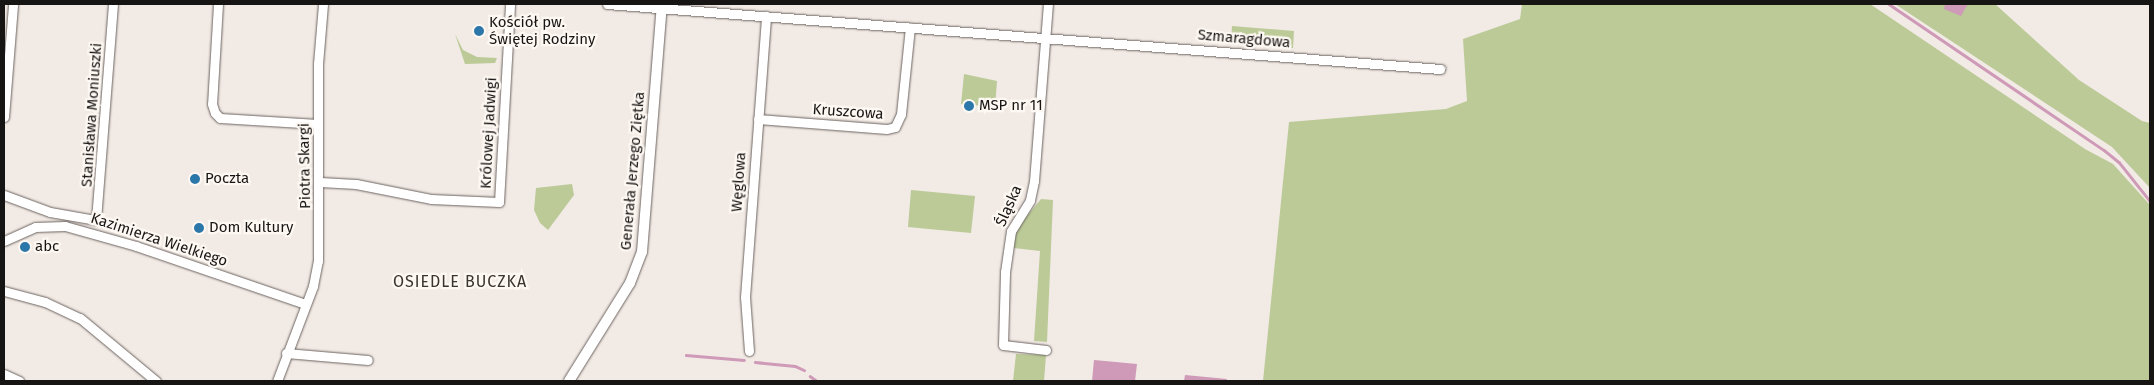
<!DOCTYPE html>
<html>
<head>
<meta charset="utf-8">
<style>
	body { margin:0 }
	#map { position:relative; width:2154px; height:385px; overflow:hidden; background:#f2eae5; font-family:"Fira Sans",sans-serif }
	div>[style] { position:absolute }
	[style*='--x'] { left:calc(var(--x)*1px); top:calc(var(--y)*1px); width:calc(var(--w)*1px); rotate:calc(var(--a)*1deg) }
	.green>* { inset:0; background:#bbca97 }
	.water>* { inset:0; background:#ce9ab7 }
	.stream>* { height:2.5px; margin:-1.25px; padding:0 1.25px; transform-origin:1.25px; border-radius:1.25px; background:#ce9ab7 }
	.roads { filter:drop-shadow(0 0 1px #6b635f) drop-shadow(0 0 1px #6b635f) }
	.minor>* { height:9px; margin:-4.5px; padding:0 4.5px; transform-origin:4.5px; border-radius:4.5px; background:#fff }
	.tertiary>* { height:10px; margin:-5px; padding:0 5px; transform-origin:5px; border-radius:5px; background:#fff }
	.dots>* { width:14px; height:14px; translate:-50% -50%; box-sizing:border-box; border:2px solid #fef8f3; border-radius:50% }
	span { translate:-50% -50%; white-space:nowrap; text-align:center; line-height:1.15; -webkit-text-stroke:4.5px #fef8f3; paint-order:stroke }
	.poi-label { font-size:15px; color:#171513 }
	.left { translate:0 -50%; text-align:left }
	.street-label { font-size:15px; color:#171513 }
	.neighbourhood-label { font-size:16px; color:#3a332f; letter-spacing:1px }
	.frame { position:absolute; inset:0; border:5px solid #171513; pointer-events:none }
</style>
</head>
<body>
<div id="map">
	<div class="green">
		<div style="clip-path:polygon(1522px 4px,1870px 4px,2085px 149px,2113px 164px,2150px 205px,2150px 381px,1263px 381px,1289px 122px,1446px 109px,1467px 101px,1463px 39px,1520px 19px)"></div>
		<div style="clip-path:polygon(1895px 4px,1995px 4px,2079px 80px,2142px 121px,2150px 123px,2150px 188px,2112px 147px)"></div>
		<div style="clip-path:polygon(1232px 26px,1294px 31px,1293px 48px,1231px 43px)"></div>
		<div style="clip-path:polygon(455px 34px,463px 50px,477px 57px,497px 58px,495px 63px,465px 64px)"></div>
		<div style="clip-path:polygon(964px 74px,997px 81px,995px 107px,961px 104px)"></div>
		<div style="clip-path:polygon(572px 184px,574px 195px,548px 230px,540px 223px,534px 210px,536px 188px)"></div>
		<div style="clip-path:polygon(911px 190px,975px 196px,971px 233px,908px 227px)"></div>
		<div style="clip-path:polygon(1041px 199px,1053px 200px,1047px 342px,1034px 341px,1040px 251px,1013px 248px,1017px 228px)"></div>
		<div style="clip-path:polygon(1016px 354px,1046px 355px,1044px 381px,1013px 381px)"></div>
	</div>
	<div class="water">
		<div style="clip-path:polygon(1945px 4px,1968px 4px,1961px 16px,1944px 9px)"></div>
		<div style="clip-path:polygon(1094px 360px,1137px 364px,1135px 381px,1092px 381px)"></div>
		<div style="clip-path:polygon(1185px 375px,1227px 379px,1226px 381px,1184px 381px)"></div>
	</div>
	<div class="stream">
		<div style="--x:1889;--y:4;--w:260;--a:34.2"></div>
		<div style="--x:2104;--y:150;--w:19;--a:39"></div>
		<div style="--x:2119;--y:162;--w:50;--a:51.5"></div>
		<div style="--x:686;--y:355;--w:58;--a:4.9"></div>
		<div style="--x:755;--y:362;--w:40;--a:5.7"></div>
		<div style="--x:795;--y:366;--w:10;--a:24"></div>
		<div style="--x:810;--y:376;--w:9;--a:36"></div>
	</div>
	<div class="roads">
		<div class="minor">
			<div style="--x:218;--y:4;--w:100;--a:93.4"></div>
			<div style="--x:212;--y:104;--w:9;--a:72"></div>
			<div style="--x:215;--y:113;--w:7;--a:45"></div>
			<div style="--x:220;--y:118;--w:98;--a:3.5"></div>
			<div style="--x:607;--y:4;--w:836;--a:4.46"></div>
			<div style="--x:4;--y:117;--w:113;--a:-85.4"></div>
			<div style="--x:758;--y:119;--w:129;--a:4.4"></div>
			<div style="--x:887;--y:129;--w:8;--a:-14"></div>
			<div style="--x:895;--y:127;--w:14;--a:-65"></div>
			<div style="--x:901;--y:114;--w:87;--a:-84.1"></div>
			<div style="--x:320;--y:182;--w:36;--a:3"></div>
			<div style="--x:356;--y:184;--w:76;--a:11.3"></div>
			<div style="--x:431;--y:199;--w:68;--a:2.5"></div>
			<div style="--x:499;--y:202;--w:198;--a:-86.8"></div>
			<div style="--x:4;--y:195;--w:49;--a:20.3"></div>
			<div style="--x:50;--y:212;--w:47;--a:9.9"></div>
			<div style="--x:96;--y:220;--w:217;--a:-85.5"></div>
			<div style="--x:4;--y:241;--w:34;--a:-24"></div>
			<div style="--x:35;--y:227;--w:30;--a:-2"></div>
			<div style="--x:65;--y:226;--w:74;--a:15.7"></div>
			<div style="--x:136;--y:246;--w:179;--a:18.9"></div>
			<div style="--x:4;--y:291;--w:42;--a:15"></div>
			<div style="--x:45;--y:302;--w:38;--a:25"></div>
			<div style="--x:80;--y:318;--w:99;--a:39.7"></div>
			<div style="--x:1046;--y:350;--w:43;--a:-173.4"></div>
			<div style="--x:1003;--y:345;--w:73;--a:-88.4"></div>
			<div style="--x:1005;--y:272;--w:41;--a:-81.7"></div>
			<div style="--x:1011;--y:231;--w:36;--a:-58"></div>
			<div style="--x:1030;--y:200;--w:19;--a:-78"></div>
			<div style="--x:1034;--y:181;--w:178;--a:-85.5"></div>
			<div style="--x:749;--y:351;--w:54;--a:-94.2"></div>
			<div style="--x:745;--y:297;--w:282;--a:-85.7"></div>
			<div style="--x:286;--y:353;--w:82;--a:4.9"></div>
			<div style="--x:4;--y:374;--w:17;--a:25"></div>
			<div style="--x:277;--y:381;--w:102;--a:-69.2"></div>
			<div style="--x:313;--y:286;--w:25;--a:-79"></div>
			<div style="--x:318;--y:261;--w:197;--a:-90"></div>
			<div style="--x:318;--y:64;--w:60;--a:-85.2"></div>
		</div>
		<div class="tertiary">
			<div style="--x:569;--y:381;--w:115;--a:-58.1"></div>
			<div style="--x:630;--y:283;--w:33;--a:-69"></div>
			<div style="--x:642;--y:252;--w:249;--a:-85.4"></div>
		</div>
	</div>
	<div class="dots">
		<div style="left:479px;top:31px;background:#2b77aa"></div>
		<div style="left:969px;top:106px;background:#2b77aa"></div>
		<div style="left:195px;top:179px;background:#2b77aa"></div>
		<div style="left:199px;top:228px;background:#2b77aa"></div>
		<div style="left:25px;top:247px;background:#2b77aa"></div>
	</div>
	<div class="poi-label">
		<span class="left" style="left:489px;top:31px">Kościół pw.<br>Świętej Rodziny</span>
		<span class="left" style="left:979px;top:106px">MSP nr 11</span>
		<span class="left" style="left:205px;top:179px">Poczta</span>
		<span class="left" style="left:209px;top:228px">Dom Kultury</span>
		<span class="left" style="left:35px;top:247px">abc</span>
	</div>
	<div class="street-label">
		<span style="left:1244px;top:39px;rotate:5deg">Szmaragdowa</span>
		<span style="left:848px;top:112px;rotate:4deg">Kruszcowa</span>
		<span style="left:92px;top:115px;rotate:-86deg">Stanisława Moniuszki</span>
		<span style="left:489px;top:133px;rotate:-87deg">Królowej Jadwigi</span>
		<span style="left:305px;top:166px;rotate:-91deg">Piotra Skargi</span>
		<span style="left:633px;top:171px;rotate:-85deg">Generała Jerzego Ziętka</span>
		<span style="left:739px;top:182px;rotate:-86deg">Węglowa</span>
		<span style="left:1009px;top:206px;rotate:-66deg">Śląska</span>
		<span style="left:159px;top:240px;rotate:18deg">Kazimierza Wielkiego</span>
	</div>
	<div class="neighbourhood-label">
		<span style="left:460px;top:282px">OSIEDLE BUCZKA</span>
	</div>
	<div class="frame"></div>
</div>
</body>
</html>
